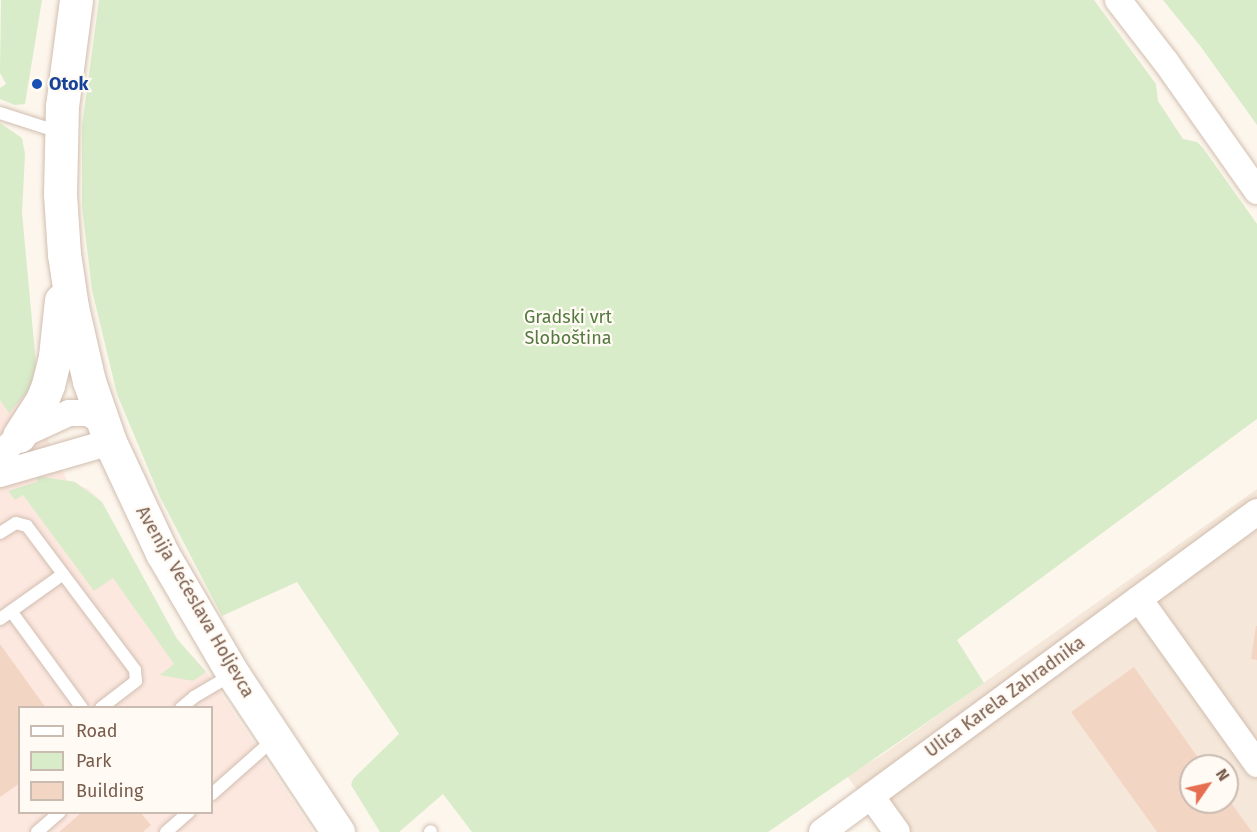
<!DOCTYPE html>
<html>
<head>
<meta charset="utf-8">
<style>
	body { margin:0 }
	#map { position:relative; width:1257px; height:832px; overflow:hidden; background:#fdf6ec; font-family:"Fira Sans",sans-serif }
	div>[style] { position:absolute }
	[style*='--x'] { left:calc(var(--x)*1px); top:calc(var(--y)*1px); width:calc(var(--w)*1px); rotate:calc(var(--a)*1deg) }
	.residential>* { inset:0; background:#f5e8da }
	.commercial>* { inset:0; background:#fde8e0 }
	.green>* { inset:0; background:#d8ecc9 }
	.building>* { inset:0; background:#f3d5c3 }
	.roads { filter:drop-shadow(0 0 2px #d1beb0) drop-shadow(0 0 2px #d1beb0) }
	.lane>* { height:12px; margin:-6px; padding:0 6px; transform-origin:6px; border-radius:6px; background:#fff }
	.street>* { height:26px; margin:-13px; padding:0 13px; transform-origin:13px; border-radius:13px; background:#fff }
	.secondary>* { height:33px; margin:-16.5px; padding:0 16.5px; transform-origin:16.5px; border-radius:16.5px; background:#fff }
	.dots>* { width:16px; height:16px; translate:-50% -50%; box-sizing:border-box; border:3px solid #fffaf3; border-radius:50% }
	span { translate:-50% -50%; white-space:nowrap; text-align:center; line-height:1.15; -webkit-text-stroke:4.5px #fffaf3; paint-order:stroke }
	.transit-label { font-size:18px; color:#164399; font-weight:700 }
	.left { translate:0 -50%; text-align:left }
	.park-label { font-size:18px; color:#537a41 }
	.street-label { font-size:18px; color:#7a5c4d }
	.legend { position:absolute; left:18px; top:706px; width:195px; height:108px; box-sizing:border-box; background:#fffaf3; border:2px solid #cabbb1; margin:0; padding:8px 10px; list-style:none; font-size:18px; color:#7a5c4d }
	.legend li { display:flex; align-items:center; gap:12px; height:30px }
	.legend b { width:30px; border:2px solid #cabbb1 }
	.north { position:absolute; left:1179px; top:754px; width:60px; height:60px; box-sizing:border-box; background:#fffaf3; border:2px solid #cabbb1; border-radius:50%; rotate:56deg; font-size:16px; font-weight:700; line-height:24px; text-align:center; color:#7a5c4d }
	.north::after { content:''; display:block; margin:auto; width:21px; height:27px; background:#e76f51; clip-path:polygon(50% 0,100% 100%,50% 72%,0 100%) }
</style>
</head>
<body>
<div id="map">
	<div class="residential">
		<div style="clip-path:polygon(evenodd,1257px 489px,1257px 832px,887px 832px,847px 776px,882px 755px,1257px 489px,1191px 766px,1227px 766px,1227px 802px,1191px 802px,1191px 766px)"></div>
	</div>
	<div class="commercial">
		<div style="clip-path:polygon(evenodd,0 315px,36px 357px,30px 389px,26px 394px,67px 480px,88px 489px,102px 502px,177px 639px,205px 670px,313px 832px,0 832px,0 315px,20px 708px,212px 708px,212px 812px,20px 812px,20px 708px)"></div>
	</div>
	<div class="green">
		<div style="clip-path:polygon(1px 0,42px 0,25px 104px,15px 105px,0 99px,0 88px,6px 84px,0 73px)"></div>
		<div style="clip-path:polygon(99px 0,1094px 0,1156px 84px,1158px 101px,1183px 139px,1197px 142px,1203px 148px,1257px 224px,1257px 419px,957px 640px,984px 683px,768px 832px,472px 832px,443px 794px,399px 832px,380px 832px,351px 785px,353px 779px,399px 734px,297px 582px,222px 616px,160px 497px,117px 394px,92px 290px,82px 206px,82px 126px)"></div>
		<div style="clip-path:polygon(1163px 0,1257px 0,1257px 125px,1201px 47px)"></div>
		<div style="clip-path:polygon(0 123px,22px 138px,25px 154px,22px 213px,36px 364px,30px 389px,9px 413px,0 400px)"></div>
		<div style="clip-path:polygon(37px 476px,75px 482px,102px 502px,177px 639px,206px 672px,193px 681px,160px 675px,174px 664px,113px 578px,94px 591px,23px 495px,15px 500px,8px 491px,37px 482px)"></div>
	</div>
	<div class="building">
		<div style="clip-path:polygon(1256px 626px,1257px 626px,1257px 660px,1251px 659px)"></div>
		<div style="clip-path:polygon(0 644px,46px 708px,20px 708px,20px 783px,0 797px)"></div>
		<div style="clip-path:polygon(1134px 667px,1204px 766px,1191px 766px,1191px 802px,1227px 802px,1227px 797px,1252px 832px,1157px 832px,1071px 712px)"></div>
		<div style="clip-path:polygon(82px 812px,140px 812px,151px 825px,143px 832px,59px 832px)"></div>
	</div>
	<div class="roads">
		<div class="lane">
			<div style="--x:0;--y:113;--w:62;--a:17.9"></div>
			<div style="--x:0;--y:533;--w:19;--a:-32"></div>
			<div style="--x:16;--y:523;--w:11;--a:15"></div>
			<div style="--x:27;--y:526;--w:60;--a:53.1"></div>
			<div style="--x:11;--y:611;--w:120;--a:53.8"></div>
			<div style="--x:0;--y:619;--w:77;--a:-35.5"></div>
			<div style="--x:63;--y:574;--w:120;--a:53.1"></div>
			<div style="--x:135;--y:670;--w:11;--a:85"></div>
			<div style="--x:136;--y:681;--w:44;--a:142.4"></div>
			<div style="--x:181;--y:708;--w:17;--a:-40"></div>
			<div style="--x:194;--y:697;--w:45;--a:-30.5"></div>
			<div style="--x:212;--y:794;--w:83;--a:-41.6"></div>
			<div style="--x:37;--y:832;--w:30;--a:-41"></div>
			<div style="--x:166;--y:832;--w:30;--a:-41"></div>
			<div style="--x:430;--y:832;--w:1;--a:-45"></div>
		</div>
		<div class="street">
			<div style="--x:1118;--y:0;--w:78;--a:52.3"></div>
			<div style="--x:1166;--y:62;--w:158;--a:54.8"></div>
			<div style="--x:0;--y:455;--w:27;--a:-45"></div>
			<div style="--x:19;--y:436;--w:55;--a:-24.7"></div>
			<div style="--x:69;--y:413;--w:19;--a:0"></div>
			<div style="--x:88;--y:413;--w:16;--a:30"></div>
			<div style="--x:0;--y:474;--w:115;--a:-16.2"></div>
			<div style="--x:1139;--y:599;--w:203;--a:54.4"></div>
			<div style="--x:871;--y:796;--w:44;--a:54.2"></div>
			<div style="--x:822;--y:832;--w:540;--a:-36.34"></div>
		</div>
		<div class="secondary">
			<div style="--x:76;--y:0;--w:107;--a:97.5"></div>
			<div style="--x:62;--y:106;--w:88;--a:91.3"></div>
			<div style="--x:60;--y:194;--w:60;--a:86.2"></div>
			<div style="--x:64;--y:254;--w:54;--a:81.4"></div>
			<div style="--x:72;--y:307;--w:76;--a:77.1"></div>
			<div style="--x:89;--y:381;--w:65;--a:71"></div>
			<div style="--x:110;--y:442;--w:123;--a:64.9"></div>
			<div style="--x:162;--y:553;--w:140;--a:59.6"></div>
			<div style="--x:233;--y:674;--w:190;--a:56.4"></div>
			<div style="--x:19;--y:436;--w:43;--a:-57.4"></div>
			<div style="--x:42;--y:400;--w:16;--a:-68"></div>
			<div style="--x:48;--y:385;--w:30;--a:-76"></div>
			<div style="--x:55;--y:356;--w:56;--a:-83.9"></div>
		</div>
	</div>
	<div class="dots">
		<div style="left:37px;top:84px;background:#1a4fb4"></div>
	</div>
	<div class="transit-label">
		<span class="left" style="left:49px;top:84px">Otok</span>
	</div>
	<div class="park-label">
		<span style="left:568px;top:328px">Gradski vrt<br>Sloboština</span>
	</div>
	<div class="street-label">
		<span style="left:195px;top:602px;rotate:60deg">Avenija Većeslava Holjevca</span>
		<span style="left:1005px;top:697px;rotate:-36deg">Ulica Karela Zahradnika</span>
	</div>
	<ul class="legend">
	<li><b style="height:8px;background:#fff"></b>Road</li>
	<li><b style="height:16px;background:#d8ecc9"></b>Park</li>
	<li><b style="height:16px;background:#f3d5c3"></b>Building</li>
	</ul>
	<div class="north">N</div>
</div>
</body>
</html>
